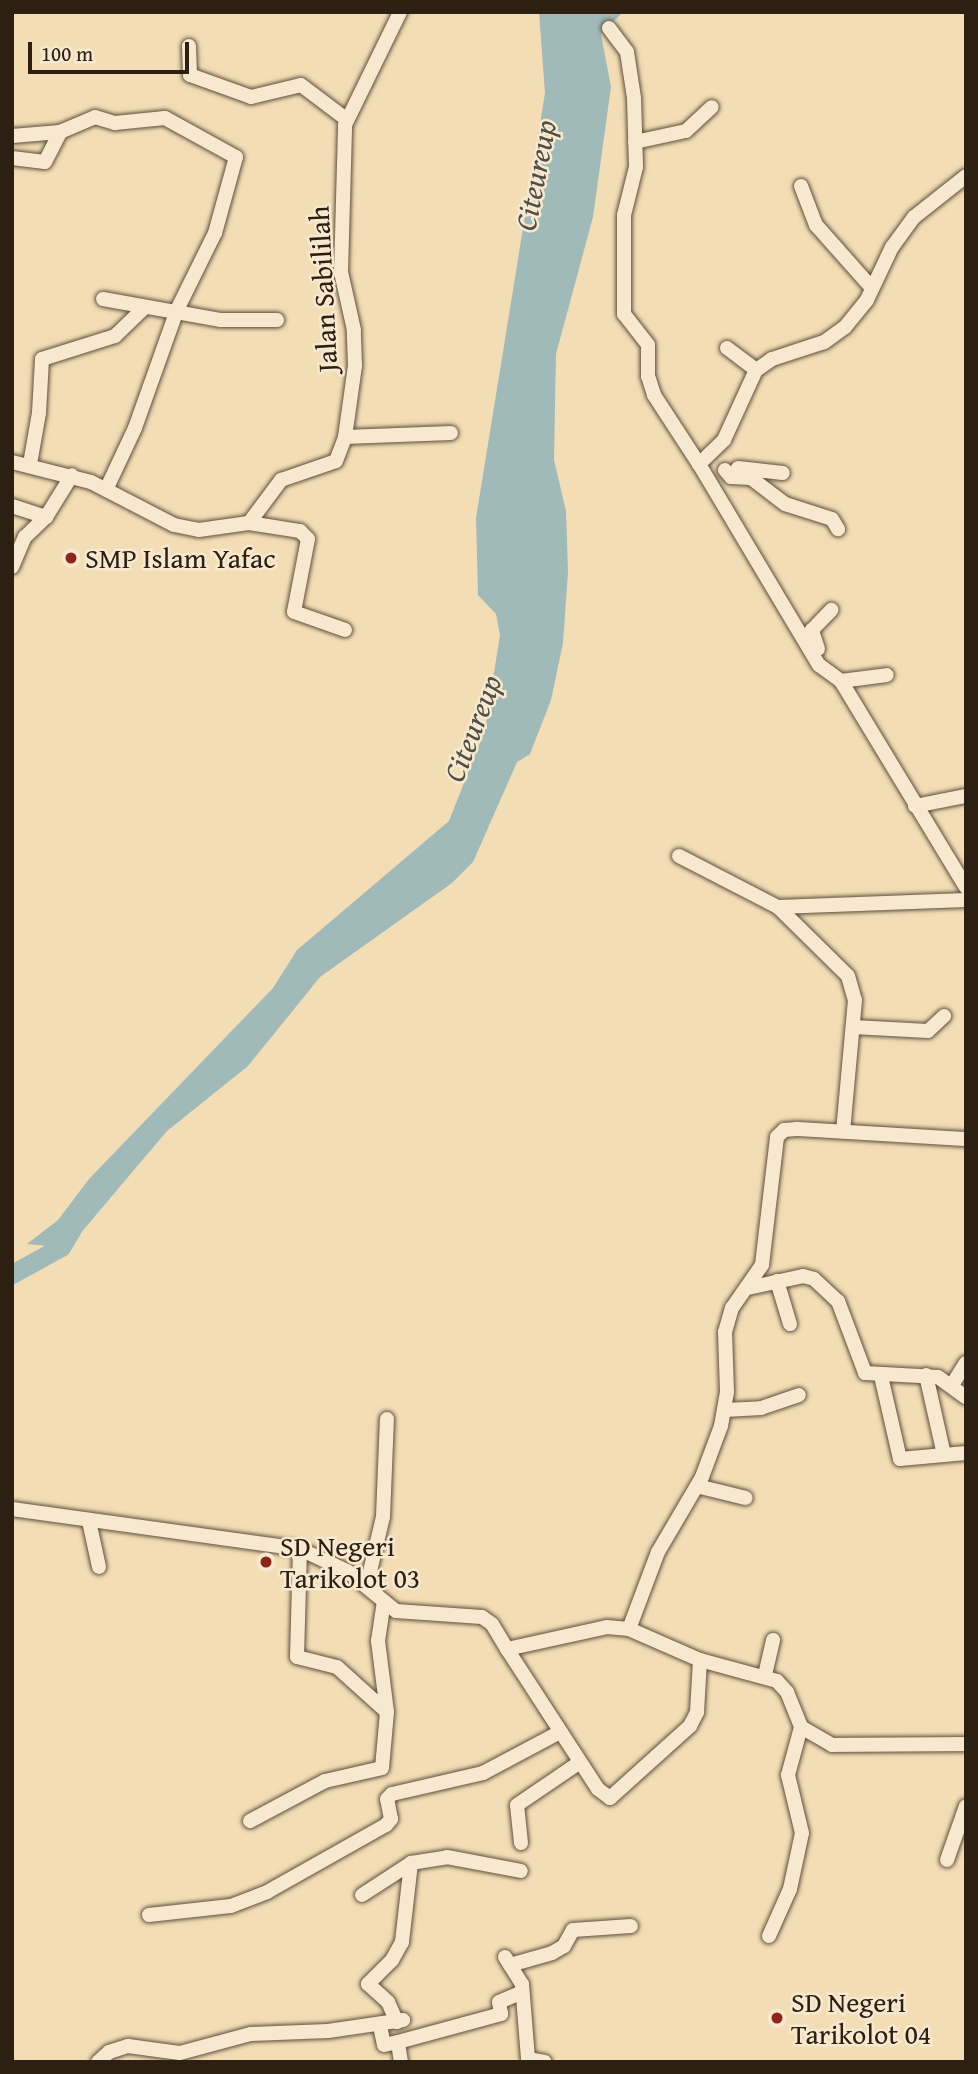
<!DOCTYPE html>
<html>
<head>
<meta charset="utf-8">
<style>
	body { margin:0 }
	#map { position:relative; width:978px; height:2074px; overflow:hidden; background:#f3ddb5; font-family:"Gentium Book Plus",serif }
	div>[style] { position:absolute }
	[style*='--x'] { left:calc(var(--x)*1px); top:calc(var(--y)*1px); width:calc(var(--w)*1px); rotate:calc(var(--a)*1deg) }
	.water>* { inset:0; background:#a0b9b9 }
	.river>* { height:19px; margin:-9.5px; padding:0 9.5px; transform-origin:9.5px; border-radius:9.5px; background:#a0b9b9 }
	.roads { filter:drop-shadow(0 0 2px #5e4f3c) drop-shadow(0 0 2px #5e4f3c) }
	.minor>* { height:14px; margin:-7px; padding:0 7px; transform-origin:7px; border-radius:7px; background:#f7e9cf }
	.dots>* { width:19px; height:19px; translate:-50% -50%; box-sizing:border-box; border:4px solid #f7e9cf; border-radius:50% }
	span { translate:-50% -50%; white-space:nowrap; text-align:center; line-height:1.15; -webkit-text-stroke:5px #f7e9cf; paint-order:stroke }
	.street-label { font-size:28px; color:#2d2013 }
	.poi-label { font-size:28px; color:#2d2013 }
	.left { translate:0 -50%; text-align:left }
	.water-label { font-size:30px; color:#504e45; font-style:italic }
	.frame { position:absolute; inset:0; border:14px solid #2d2013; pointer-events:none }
	.scale { position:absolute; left:28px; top:42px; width:161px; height:32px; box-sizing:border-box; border:4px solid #2d2013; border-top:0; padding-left:9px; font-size:21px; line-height:24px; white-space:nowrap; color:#2d2013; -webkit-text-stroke:5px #f7e9cf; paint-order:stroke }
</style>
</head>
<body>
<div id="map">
	<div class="water">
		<div style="clip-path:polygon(539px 12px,623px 12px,601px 34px,611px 87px,593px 217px,556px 354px,554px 460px,566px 511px,568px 572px,563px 643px,551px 700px,530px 754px,517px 762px,473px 862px,452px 883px,320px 977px,248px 1066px,167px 1131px,68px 1248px,27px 1244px,58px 1220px,89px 1179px,273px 988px,297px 950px,449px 821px,485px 730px,500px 635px,496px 614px,478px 595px,476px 518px,545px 93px)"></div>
	</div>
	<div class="river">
		<div style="--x:12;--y:1274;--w:56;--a:-28.9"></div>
		<div style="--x:61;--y:1247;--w:23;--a:-59"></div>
	</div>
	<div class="roads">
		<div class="minor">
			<div style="--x:609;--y:28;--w:30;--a:53"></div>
			<div style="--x:627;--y:52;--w:47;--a:81.3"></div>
			<div style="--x:634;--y:98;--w:69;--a:88.3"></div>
			<div style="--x:636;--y:167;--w:49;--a:104"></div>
			<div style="--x:624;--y:215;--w:99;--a:90"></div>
			<div style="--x:624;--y:314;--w:39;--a:52"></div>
			<div style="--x:648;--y:345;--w:31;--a:90"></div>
			<div style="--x:648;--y:376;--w:20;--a:72"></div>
			<div style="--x:654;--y:395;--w:82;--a:56.9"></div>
			<div style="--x:189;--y:46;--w:29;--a:88"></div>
			<div style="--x:190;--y:75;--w:65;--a:19.8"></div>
			<div style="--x:251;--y:97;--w:51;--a:-13.5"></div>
			<div style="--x:301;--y:85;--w:56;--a:37.1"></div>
			<div style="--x:12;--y:136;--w:48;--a:-4.8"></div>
			<div style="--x:60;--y:132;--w:38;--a:-23"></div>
			<div style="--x:95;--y:117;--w:21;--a:17"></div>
			<div style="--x:115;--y:123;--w:50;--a:-5.7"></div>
			<div style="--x:165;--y:118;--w:81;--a:28.8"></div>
			<div style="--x:236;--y:157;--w:79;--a:105.4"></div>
			<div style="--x:215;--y:233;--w:86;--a:116.3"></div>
			<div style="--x:177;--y:310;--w:125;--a:109.6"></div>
			<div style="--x:135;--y:428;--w:68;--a:115.1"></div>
			<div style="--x:635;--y:142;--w:52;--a:-12.2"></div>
			<div style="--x:686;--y:131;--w:35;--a:-43"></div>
			<div style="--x:12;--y:158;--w:33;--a:7"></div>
			<div style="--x:45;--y:162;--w:34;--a:-63"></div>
			<div style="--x:966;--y:176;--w:66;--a:141.7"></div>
			<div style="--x:914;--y:217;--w:37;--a:126"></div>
			<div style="--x:892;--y:247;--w:59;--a:115.3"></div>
			<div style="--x:867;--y:300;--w:35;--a:129"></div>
			<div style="--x:845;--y:327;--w:26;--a:144"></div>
			<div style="--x:824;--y:342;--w:55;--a:161.9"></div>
			<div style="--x:772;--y:359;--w:19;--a:145"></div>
			<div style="--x:756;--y:370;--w:77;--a:114.6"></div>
			<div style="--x:724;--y:440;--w:35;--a:136"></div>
			<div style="--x:699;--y:464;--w:234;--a:59.2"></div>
			<div style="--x:819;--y:665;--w:27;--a:36"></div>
			<div style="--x:841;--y:681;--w:241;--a:58.8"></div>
			<div style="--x:801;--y:186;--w:42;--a:69"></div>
			<div style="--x:816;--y:225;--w:83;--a:48.4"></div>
			<div style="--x:103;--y:299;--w:120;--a:10.1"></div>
			<div style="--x:221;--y:320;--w:56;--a:0"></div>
			<div style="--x:727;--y:348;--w:36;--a:37"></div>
			<div style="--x:345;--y:437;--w:106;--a:-2.2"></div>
			<div style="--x:12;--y:462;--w:81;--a:14.2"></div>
			<div style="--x:91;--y:482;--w:93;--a:27.4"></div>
			<div style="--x:174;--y:525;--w:25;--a:11"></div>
			<div style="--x:199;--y:530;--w:50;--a:-8"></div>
			<div style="--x:249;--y:523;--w:54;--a:-53.3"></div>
			<div style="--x:281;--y:480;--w:58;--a:-19.1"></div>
			<div style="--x:336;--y:461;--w:26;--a:-69"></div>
			<div style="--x:345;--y:437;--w:72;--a:-82"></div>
			<div style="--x:355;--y:366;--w:36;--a:-92"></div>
			<div style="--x:354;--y:330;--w:59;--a:-102.6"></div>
			<div style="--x:341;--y:272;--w:147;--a:-88.4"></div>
			<div style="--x:345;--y:125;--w:126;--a:-64"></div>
			<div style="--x:30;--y:464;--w:52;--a:-80"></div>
			<div style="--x:39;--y:413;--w:54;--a:-86.8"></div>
			<div style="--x:42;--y:359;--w:77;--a:-17.5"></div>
			<div style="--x:115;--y:336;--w:40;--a:-44"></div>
			<div style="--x:738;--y:468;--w:45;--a:6.3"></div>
			<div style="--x:725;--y:470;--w:9;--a:49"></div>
			<div style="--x:731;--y:477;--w:20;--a:3"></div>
			<div style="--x:751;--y:478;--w:43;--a:37.4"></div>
			<div style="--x:785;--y:504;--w:49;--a:17.7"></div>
			<div style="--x:832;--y:519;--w:12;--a:59"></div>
			<div style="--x:12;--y:506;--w:36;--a:18"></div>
			<div style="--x:249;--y:523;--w:52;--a:8.9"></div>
			<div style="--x:300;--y:531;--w:11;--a:45"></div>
			<div style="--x:308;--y:539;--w:74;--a:100.9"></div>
			<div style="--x:294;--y:612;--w:54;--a:19.4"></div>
			<div style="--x:12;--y:567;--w:33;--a:-67"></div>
			<div style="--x:25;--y:537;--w:29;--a:-44"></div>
			<div style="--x:46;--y:517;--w:49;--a:-58.2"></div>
			<div style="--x:818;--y:649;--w:20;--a:-108"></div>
			<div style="--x:812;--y:630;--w:28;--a:-46"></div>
			<div style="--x:841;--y:681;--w:46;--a:-7.4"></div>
			<div style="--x:915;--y:806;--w:52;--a:-11.1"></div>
			<div style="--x:679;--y:856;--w:111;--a:27.3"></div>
			<div style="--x:778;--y:907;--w:98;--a:44.6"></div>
			<div style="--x:848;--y:976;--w:25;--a:74"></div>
			<div style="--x:855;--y:1000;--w:132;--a:95.2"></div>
			<div style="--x:778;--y:907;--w:188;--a:-2.1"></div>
			<div style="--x:853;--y:1027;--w:75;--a:3.1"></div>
			<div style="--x:928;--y:1031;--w:22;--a:-43"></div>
			<div style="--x:777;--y:1281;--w:45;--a:73.2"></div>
			<div style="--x:748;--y:1288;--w:56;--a:-12.3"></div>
			<div style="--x:803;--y:1276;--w:11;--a:15"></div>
			<div style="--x:814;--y:1279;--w:33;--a:43"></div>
			<div style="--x:838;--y:1301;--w:77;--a:69.4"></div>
			<div style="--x:865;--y:1373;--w:73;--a:3.1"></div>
			<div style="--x:938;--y:1377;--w:34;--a:36"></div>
			<div style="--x:926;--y:1375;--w:82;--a:77.3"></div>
			<div style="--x:881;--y:1376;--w:85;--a:77.1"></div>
			<div style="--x:900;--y:1459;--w:66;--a:-5.2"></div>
			<div style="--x:952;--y:1385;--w:26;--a:-58"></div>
			<div style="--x:725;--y:1410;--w:36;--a:-3"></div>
			<div style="--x:761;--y:1408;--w:40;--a:-18.9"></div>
			<div style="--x:697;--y:1486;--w:50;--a:13.8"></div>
			<div style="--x:12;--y:1509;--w:291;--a:7.9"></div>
			<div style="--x:300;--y:1549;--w:52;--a:25.1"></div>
			<div style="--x:347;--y:1571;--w:63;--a:39.2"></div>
			<div style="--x:396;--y:1611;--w:86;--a:4"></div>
			<div style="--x:482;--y:1617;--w:12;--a:35"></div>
			<div style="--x:492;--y:1624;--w:29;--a:59"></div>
			<div style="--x:507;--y:1649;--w:102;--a:-12.4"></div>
			<div style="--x:607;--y:1627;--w:22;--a:5"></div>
			<div style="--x:629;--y:1629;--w:77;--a:23.6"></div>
			<div style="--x:700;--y:1660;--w:80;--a:15.3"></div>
			<div style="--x:777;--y:1681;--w:15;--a:48"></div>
			<div style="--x:787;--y:1692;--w:38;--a:68"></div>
			<div style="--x:801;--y:1727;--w:36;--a:30"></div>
			<div style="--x:832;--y:1745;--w:134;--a:-0.4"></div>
			<div style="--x:89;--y:1521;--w:47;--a:77.7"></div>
			<div style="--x:300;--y:1549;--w:108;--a:91.6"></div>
			<div style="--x:297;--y:1657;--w:41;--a:14"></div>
			<div style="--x:337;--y:1667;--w:67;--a:42"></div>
			<div style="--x:367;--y:1584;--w:69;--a:-76.6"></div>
			<div style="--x:383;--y:1517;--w:98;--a:-87.7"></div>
			<div style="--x:629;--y:1629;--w:82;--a:-69.4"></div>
			<div style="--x:658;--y:1552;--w:87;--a:-59.6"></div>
			<div style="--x:702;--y:1477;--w:54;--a:-69.6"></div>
			<div style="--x:721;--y:1426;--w:35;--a:-80"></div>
			<div style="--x:727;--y:1392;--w:60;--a:-91.9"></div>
			<div style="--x:725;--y:1332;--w:25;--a:-74"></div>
			<div style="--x:732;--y:1308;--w:52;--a:-55.1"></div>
			<div style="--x:762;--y:1265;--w:129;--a:-83.3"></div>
			<div style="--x:777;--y:1137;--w:10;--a:-45"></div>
			<div style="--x:784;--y:1130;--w:13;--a:-4"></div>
			<div style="--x:797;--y:1129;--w:169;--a:3.4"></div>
			<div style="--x:507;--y:1649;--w:167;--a:57"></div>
			<div style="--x:598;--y:1789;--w:15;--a:37"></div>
			<div style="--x:610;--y:1798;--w:108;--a:-42"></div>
			<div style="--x:690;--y:1726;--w:16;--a:-63"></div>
			<div style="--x:697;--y:1712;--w:52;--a:-86.7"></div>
			<div style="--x:765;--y:1675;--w:36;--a:-77"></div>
			<div style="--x:250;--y:1821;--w:85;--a:-28.1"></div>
			<div style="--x:325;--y:1781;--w:58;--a:-12.8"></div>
			<div style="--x:382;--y:1768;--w:56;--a:-84.9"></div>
			<div style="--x:387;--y:1712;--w:72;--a:-97.2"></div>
			<div style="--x:378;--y:1641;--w:40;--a:-81.5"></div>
			<div style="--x:521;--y:1843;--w:38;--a:-96"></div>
			<div style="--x:517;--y:1805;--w:76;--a:-34.3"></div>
			<div style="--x:947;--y:1860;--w:57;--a:-70.6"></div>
			<div style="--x:411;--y:1863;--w:36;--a:-9"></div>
			<div style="--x:447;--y:1857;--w:75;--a:10.7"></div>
			<div style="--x:362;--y:1895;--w:59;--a:-33.1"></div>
			<div style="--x:411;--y:1863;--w:80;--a:96.5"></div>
			<div style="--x:402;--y:1942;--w:21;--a:119"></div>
			<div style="--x:392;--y:1960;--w:34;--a:135"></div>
			<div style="--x:368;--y:1984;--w:27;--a:42"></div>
			<div style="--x:388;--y:2002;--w:22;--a:66"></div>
			<div style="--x:149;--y:1915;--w:82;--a:-6.3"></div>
			<div style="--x:231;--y:1906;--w:39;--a:-21"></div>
			<div style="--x:267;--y:1892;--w:137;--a:-29.4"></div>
			<div style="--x:386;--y:1825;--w:8;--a:-50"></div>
			<div style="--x:391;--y:1819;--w:20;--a:-101"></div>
			<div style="--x:387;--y:1799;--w:7;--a:-45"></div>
			<div style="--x:392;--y:1794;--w:93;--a:-13"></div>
			<div style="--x:483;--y:1773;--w:87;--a:-28"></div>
			<div style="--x:769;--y:1936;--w:51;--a:-65.9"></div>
			<div style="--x:790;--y:1889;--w:57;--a:-77.9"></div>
			<div style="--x:802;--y:1833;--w:60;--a:-103.6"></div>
			<div style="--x:788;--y:1775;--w:50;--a:-74.8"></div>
			<div style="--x:505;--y:1957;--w:32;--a:58"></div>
			<div style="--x:522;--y:1984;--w:75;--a:85.4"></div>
			<div style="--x:528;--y:2059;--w:17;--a:10"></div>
			<div style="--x:510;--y:1965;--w:44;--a:-15.9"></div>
			<div style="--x:552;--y:1953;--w:14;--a:-30"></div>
			<div style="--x:564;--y:1946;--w:18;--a:-61"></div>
			<div style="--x:573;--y:1930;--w:58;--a:-3.9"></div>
			<div style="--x:380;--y:2026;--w:19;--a:78"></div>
			<div style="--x:384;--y:2045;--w:14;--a:-12"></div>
			<div style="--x:98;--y:2062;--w:15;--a:-42"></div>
			<div style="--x:109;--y:2052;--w:20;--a:-18"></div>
			<div style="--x:128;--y:2046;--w:52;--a:7.7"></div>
			<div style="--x:180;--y:2053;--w:73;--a:-15"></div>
			<div style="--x:251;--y:2034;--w:77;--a:-2.2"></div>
			<div style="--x:328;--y:2031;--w:76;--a:-8.3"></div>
			<div style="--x:401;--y:2062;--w:20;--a:-99"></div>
			<div style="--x:398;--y:2042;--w:107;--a:-15.2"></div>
			<div style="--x:501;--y:2014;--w:12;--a:-99"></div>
			<div style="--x:499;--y:2002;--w:25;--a:-23"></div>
		</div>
	</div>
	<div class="dots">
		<div style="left:71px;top:558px;background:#8f2418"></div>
		<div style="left:266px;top:1562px;background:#8f2418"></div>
		<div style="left:777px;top:2018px;background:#8f2418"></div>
	</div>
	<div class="street-label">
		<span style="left:323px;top:289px;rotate:-93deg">Jalan Sabililah</span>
	</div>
	<div class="poi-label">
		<span class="left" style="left:85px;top:558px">SMP Islam Yafac</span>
		<span class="left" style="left:280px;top:1562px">SD Negeri<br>Tarikolot 03</span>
		<span class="left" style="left:791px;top:2018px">SD Negeri<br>Tarikolot 04</span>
	</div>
	<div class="water-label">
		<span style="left:535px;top:175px;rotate:-79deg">Citeureup</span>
		<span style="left:472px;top:728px;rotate:-69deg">Citeureup</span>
	</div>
	<div class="frame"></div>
	<div class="scale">100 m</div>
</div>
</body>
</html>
